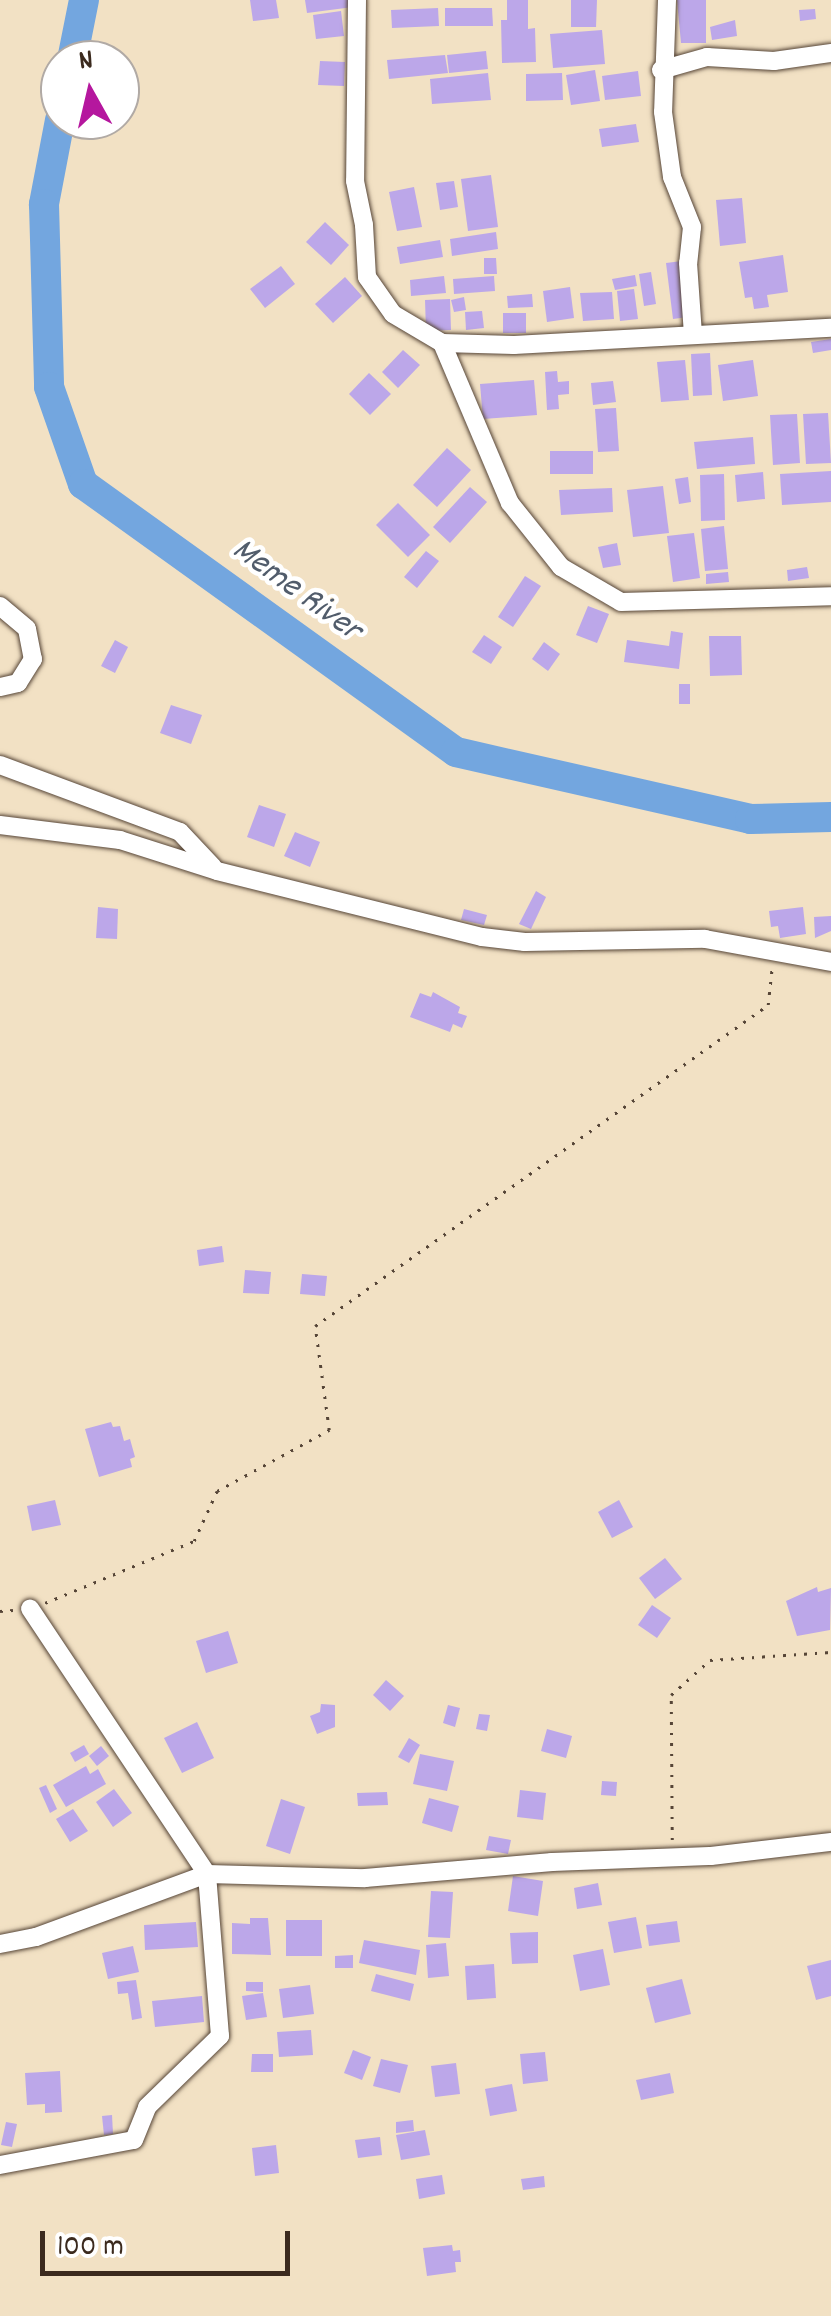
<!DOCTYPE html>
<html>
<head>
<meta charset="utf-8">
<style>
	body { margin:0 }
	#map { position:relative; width:831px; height:2316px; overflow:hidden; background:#f2e1c4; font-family:Dekko,sans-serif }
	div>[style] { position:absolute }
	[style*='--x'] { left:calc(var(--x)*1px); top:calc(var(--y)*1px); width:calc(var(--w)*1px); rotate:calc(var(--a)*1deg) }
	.river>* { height:30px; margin:-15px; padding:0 15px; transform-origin:15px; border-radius:15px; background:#73a6df }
	.building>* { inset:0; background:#bca7e9 }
	.path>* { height:2.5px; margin-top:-1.25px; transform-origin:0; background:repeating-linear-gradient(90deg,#564537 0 2.5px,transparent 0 10.5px) }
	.roads { filter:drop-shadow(0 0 2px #564537) drop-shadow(0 0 2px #564537) }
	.street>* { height:18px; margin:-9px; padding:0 9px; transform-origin:9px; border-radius:9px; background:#fff }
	span { translate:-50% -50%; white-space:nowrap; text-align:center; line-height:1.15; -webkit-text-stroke:9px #fff; paint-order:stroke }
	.water-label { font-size:35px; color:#515c6b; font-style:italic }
	.north { position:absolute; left:40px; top:40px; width:100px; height:100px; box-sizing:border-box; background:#fff; border:2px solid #b1aaa5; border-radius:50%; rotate:352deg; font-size:28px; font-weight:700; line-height:40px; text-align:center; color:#3b2a1e }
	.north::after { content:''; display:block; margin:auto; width:35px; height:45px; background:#b5179e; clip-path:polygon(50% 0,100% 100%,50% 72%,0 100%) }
	.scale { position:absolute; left:40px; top:2231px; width:250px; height:45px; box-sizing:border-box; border:5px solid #3b2a1e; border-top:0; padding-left:12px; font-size:30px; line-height:35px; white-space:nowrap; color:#3b2a1e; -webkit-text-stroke:8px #fff; paint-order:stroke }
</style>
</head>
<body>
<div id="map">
	<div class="river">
		<div style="--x:72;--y:60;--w:61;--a:-78.7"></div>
		<div style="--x:60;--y:120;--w:86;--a:100.8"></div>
		<div style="--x:44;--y:204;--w:183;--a:88.4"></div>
		<div style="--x:49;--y:387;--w:103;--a:70.7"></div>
		<div style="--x:83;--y:484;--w:459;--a:35.7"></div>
		<div style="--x:456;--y:752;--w:302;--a:12.8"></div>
		<div style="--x:750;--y:819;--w:81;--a:-1.4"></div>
	</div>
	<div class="building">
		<div style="clip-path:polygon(250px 0,276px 0,279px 18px,253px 21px)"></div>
		<div style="clip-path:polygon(305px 0,352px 0,353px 7px,307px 13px)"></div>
		<div style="clip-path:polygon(507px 0,528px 0,528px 29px,535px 28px,536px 62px,502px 63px,501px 20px,507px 20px)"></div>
		<div style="clip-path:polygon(571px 0,597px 0,596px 27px,571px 27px)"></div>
		<div style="clip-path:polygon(677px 0,706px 0,706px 43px,681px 43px)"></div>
		<div style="clip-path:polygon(438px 8px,439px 26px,392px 28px,391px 10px)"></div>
		<div style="clip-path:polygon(445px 8px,492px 8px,493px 26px,445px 26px)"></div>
		<div style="clip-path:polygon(815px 9px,816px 19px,800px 21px,799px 10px)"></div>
		<div style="clip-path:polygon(341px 11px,344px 36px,316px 39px,313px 15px)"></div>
		<div style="clip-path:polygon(735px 20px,737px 36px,712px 40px,710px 27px)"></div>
		<div style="clip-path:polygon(602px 30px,605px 64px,553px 68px,550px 34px)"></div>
		<div style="clip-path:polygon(486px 51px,488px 69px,449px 73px,447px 55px)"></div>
		<div style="clip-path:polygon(445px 55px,448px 73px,389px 79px,387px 60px)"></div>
		<div style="clip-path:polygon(320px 61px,345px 62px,344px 86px,318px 85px)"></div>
		<div style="clip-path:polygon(595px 70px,600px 101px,571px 105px,566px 75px)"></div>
		<div style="clip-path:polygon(638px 71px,641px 96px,605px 100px,602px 76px)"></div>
		<div style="clip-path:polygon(488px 73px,491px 100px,432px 104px,430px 79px)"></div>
		<div style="clip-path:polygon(562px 73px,563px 100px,526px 101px,526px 74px)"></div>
		<div style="clip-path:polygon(636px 124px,639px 142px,602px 147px,599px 129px)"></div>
		<div style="clip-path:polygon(491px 175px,498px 227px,468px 231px,461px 179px)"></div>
		<div style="clip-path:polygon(454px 181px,458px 207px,440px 210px,436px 183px)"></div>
		<div style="clip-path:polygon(414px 187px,422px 227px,397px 231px,389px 192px)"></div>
		<div style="clip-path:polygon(742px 198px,746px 243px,720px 246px,716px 200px)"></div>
		<div style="clip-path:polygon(325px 222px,349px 245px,331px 265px,306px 242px)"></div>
		<div style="clip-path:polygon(496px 232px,498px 249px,452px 256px,450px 239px)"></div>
		<div style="clip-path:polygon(440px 240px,443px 257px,400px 264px,397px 247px)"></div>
		<div style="clip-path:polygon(783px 255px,788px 292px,767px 295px,769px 307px,754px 309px,752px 297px,745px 298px,739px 262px)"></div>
		<div style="clip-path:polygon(484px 258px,496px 258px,497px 274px,484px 274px)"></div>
		<div style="clip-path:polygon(682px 261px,688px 317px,673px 319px,666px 263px)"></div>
		<div style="clip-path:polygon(281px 266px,295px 284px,265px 308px,250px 289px)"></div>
		<div style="clip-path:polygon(651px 272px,656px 304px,644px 306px,639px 274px)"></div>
		<div style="clip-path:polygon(635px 275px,637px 286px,615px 290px,612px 279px)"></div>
		<div style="clip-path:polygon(444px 276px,446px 293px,411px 296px,410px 280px)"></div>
		<div style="clip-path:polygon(494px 276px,495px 291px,454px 294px,453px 279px)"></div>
		<div style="clip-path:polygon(345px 277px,362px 296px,333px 323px,315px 304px)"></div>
		<div style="clip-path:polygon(570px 287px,574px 318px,547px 322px,543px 291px)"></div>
		<div style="clip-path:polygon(634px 289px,638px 319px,620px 321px,617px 291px)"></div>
		<div style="clip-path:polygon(612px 292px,614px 319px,583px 321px,580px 293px)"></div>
		<div style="clip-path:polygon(532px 294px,533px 307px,508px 308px,507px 296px)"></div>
		<div style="clip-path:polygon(464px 297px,466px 310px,454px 312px,451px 300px)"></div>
		<div style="clip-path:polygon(450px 299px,451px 330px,426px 331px,425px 300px)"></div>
		<div style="clip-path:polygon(482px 311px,484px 328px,466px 330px,465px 312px)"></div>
		<div style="clip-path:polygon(503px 313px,526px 313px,526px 333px,503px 333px)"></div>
		<div style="clip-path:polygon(831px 339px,831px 350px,813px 353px,811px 342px)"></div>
		<div style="clip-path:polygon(403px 350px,420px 365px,398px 388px,382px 372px)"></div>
		<div style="clip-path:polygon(710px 353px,712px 395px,693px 396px,691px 354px)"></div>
		<div style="clip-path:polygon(685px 360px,689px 400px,661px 402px,657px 362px)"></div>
		<div style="clip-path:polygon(753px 360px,758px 396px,723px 401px,718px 365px)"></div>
		<div style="clip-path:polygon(557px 371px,558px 382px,569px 381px,569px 394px,558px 395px,559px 409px,547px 410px,545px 372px)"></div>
		<div style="clip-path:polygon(369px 373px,391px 394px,370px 415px,349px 394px)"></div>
		<div style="clip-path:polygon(534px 380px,537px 415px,483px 419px,480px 384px)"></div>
		<div style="clip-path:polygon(613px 381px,616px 402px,593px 405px,591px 383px)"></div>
		<div style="clip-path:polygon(616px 408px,619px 451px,598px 452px,595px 409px)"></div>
		<div style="clip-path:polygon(828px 413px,831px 463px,806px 464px,803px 414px)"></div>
		<div style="clip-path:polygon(797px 414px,800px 463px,773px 465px,770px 415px)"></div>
		<div style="clip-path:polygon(753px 437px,755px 464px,697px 469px,694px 442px)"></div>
		<div style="clip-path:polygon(447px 448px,471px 470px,437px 507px,413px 485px)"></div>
		<div style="clip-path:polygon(550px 451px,593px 451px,593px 474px,550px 474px)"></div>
		<div style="clip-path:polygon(831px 471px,831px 502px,782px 505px,780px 474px)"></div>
		<div style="clip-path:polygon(763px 472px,765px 499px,737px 502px,735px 475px)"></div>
		<div style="clip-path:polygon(724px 474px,725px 520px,701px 521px,700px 475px)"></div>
		<div style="clip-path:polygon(688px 477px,691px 502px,679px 504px,675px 479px)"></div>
		<div style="clip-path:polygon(663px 486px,669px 533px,633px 537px,627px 490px)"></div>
		<div style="clip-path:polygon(470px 487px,487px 502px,450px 543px,433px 527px)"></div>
		<div style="clip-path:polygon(612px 488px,613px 512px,561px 515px,559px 490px)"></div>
		<div style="clip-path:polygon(398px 503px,430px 535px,408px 557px,376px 525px)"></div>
		<div style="clip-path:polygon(724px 526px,728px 569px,705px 571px,701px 529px)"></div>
		<div style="clip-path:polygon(694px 533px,700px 578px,673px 582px,667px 536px)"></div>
		<div style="clip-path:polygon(617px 543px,621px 565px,603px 568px,598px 547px)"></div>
		<div style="clip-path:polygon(426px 551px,439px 561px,417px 588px,404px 577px)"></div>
		<div style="clip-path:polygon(807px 567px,809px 578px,788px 581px,787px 570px)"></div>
		<div style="clip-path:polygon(728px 572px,729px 582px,706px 584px,706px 574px)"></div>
		<div style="clip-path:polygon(525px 576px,541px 586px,513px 627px,498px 617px)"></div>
		<div style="clip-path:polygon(588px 606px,609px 614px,597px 643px,576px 635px)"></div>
		<div style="clip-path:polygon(671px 631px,683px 633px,679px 669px,624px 662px,627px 640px,669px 646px)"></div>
		<div style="clip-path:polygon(484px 635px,502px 647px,491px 664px,472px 652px)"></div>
		<div style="clip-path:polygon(709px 636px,741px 636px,742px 675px,710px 676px)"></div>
		<div style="clip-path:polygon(115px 640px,128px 647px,115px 673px,101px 666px)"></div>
		<div style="clip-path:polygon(544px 642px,560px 654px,548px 671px,532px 659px)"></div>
		<div style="clip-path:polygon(679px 684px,690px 684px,690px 704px,679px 704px)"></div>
		<div style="clip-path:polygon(171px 705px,202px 715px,191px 744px,160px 733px)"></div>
		<div style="clip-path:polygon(259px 805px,286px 814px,274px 847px,247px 837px)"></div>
		<div style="clip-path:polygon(295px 832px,320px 842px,310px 867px,284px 856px)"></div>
		<div style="clip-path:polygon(536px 891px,546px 897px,531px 929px,519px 924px)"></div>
		<div style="clip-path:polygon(98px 907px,118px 909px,117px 939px,96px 938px)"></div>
		<div style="clip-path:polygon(803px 907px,806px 934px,780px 938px,778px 926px,771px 927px,769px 911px)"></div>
		<div style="clip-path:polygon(464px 909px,487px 915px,484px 925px,461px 920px)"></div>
		<div style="clip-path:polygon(831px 916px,831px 931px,815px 938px,814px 917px)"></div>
		<div style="clip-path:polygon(433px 992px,460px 1007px,458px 1013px,467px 1016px,462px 1028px,453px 1024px,450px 1032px,410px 1017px,420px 993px,431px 997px)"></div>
		<div style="clip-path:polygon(222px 1246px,224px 1262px,199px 1266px,197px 1250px)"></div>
		<div style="clip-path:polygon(245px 1270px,271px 1272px,269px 1294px,243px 1293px)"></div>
		<div style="clip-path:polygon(302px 1274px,327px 1276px,325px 1296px,300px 1294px)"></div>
		<div style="clip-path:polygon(111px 1422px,113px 1427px,120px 1426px,124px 1441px,130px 1439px,135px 1457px,130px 1459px,132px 1467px,99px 1477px,85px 1429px)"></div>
		<div style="clip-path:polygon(55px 1500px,61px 1525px,32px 1531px,27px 1506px)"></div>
		<div style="clip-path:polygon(619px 1500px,633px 1527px,612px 1538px,598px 1512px)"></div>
		<div style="clip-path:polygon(665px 1558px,682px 1579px,655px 1599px,639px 1578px)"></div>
		<div style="clip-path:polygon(817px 1587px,818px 1592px,831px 1588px,830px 1630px,797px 1636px,786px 1601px)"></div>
		<div style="clip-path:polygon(652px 1605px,671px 1618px,657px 1638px,638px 1625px)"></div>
		<div style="clip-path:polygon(228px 1631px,238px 1663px,206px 1673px,196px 1641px)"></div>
		<div style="clip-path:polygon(386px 1680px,404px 1696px,390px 1711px,373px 1695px)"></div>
		<div style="clip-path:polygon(321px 1704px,335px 1705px,335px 1727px,317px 1734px,310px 1716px,320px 1712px)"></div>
		<div style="clip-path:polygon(448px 1705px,460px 1708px,455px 1727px,443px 1723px)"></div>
		<div style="clip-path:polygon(479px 1714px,490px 1715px,487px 1731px,476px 1729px)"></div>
		<div style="clip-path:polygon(197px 1722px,214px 1758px,182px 1773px,164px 1738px)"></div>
		<div style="clip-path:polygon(547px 1729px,572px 1736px,566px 1758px,541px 1751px)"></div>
		<div style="clip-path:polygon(409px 1738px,420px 1745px,409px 1763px,398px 1757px)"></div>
		<div style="clip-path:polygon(84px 1745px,89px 1754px,75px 1762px,70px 1753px)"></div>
		<div style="clip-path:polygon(101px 1746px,109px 1756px,97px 1766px,89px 1756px)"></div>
		<div style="clip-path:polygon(420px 1754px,454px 1761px,447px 1791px,413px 1784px)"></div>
		<div style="clip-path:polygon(86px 1766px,90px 1774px,98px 1769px,106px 1784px,66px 1807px,53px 1785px)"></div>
		<div style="clip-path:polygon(602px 1781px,617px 1782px,616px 1796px,601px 1795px)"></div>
		<div style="clip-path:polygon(46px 1785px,57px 1809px,50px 1813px,39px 1788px)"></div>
		<div style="clip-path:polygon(114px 1789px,132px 1813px,113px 1827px,96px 1802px)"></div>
		<div style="clip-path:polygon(520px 1790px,546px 1793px,543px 1820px,517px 1817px)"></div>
		<div style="clip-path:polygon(387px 1792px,388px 1805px,358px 1806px,357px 1793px)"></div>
		<div style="clip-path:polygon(429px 1798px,459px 1806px,452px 1832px,422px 1823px)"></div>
		<div style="clip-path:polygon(281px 1799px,305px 1807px,290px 1854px,266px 1846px)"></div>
		<div style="clip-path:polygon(73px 1809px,88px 1831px,70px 1842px,56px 1819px)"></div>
		<div style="clip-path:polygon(489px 1836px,511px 1840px,508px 1854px,486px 1850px)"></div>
		<div style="clip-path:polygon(513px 1876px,543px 1881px,538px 1916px,508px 1911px)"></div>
		<div style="clip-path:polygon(598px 1883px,602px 1905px,577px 1909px,574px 1888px)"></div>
		<div style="clip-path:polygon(431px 1891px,453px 1892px,450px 1938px,428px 1937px)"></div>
		<div style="clip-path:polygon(636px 1917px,642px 1948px,614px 1953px,608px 1922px)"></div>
		<div style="clip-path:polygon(250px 1918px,268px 1918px,271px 1955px,232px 1954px,232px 1923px,250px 1924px)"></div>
		<div style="clip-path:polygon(286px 1920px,322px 1920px,322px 1956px,286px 1956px)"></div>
		<div style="clip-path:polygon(677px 1921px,680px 1942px,649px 1946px,646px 1925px)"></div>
		<div style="clip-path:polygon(196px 1922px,198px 1947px,145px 1950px,144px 1925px)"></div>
		<div style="clip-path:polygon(538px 1932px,538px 1963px,512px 1964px,510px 1933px)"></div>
		<div style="clip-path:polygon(364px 1940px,420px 1950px,416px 1975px,359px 1963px)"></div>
		<div style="clip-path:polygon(446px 1943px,449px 1976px,428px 1978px,426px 1945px)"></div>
		<div style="clip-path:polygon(133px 1946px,139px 1972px,108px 1979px,102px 1953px)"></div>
		<div style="clip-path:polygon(603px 1949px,610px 1985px,580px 1991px,573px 1955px)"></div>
		<div style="clip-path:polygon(353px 1955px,353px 1968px,335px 1968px,335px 1956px)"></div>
		<div style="clip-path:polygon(831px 1960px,831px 1996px,816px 2000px,807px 1966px)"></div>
		<div style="clip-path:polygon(494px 1964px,496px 1998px,467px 2000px,465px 1966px)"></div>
		<div style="clip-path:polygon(376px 1974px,414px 1984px,410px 2001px,371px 1991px)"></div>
		<div style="clip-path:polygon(682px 1979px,691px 2014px,655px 2023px,646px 1988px)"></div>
		<div style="clip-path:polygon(136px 1980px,142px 2018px,132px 2020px,128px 1993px,118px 1994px,117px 1982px)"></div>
		<div style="clip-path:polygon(246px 1982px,263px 1982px,263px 1992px,246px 1991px)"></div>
		<div style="clip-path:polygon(310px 1985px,314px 2014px,283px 2018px,279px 1989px)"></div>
		<div style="clip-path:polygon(263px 1993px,267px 2017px,246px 2020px,242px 1996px)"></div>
		<div style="clip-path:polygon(202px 1996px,204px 2022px,155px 2027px,152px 2001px)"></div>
		<div style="clip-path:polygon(311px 2030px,313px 2055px,279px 2057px,277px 2032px)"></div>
		<div style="clip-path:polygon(353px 2050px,371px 2057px,362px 2080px,344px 2073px)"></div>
		<div style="clip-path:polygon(545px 2052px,548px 2081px,523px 2084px,520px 2054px)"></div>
		<div style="clip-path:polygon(252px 2054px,273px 2054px,273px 2072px,251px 2072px)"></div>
		<div style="clip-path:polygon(381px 2059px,408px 2065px,400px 2093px,373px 2086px)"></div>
		<div style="clip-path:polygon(456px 2063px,460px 2094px,435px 2097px,431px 2066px)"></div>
		<div style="clip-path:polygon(60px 2071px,62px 2112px,45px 2113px,45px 2104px,27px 2105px,25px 2073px)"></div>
		<div style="clip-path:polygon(670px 2073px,674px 2093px,641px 2100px,636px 2080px)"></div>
		<div style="clip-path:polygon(512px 2084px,517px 2111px,490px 2116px,485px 2089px)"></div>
		<div style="clip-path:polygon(112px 2115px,113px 2134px,104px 2135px,102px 2116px)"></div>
		<div style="clip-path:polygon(413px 2120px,414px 2131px,396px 2133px,396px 2122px)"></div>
		<div style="clip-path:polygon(6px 2122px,17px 2124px,12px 2147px,1px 2145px)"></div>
		<div style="clip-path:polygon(425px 2130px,430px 2155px,401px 2160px,396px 2135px)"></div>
		<div style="clip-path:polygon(380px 2137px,382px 2155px,358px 2158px,355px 2140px)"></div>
		<div style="clip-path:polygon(276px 2145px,279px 2173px,255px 2176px,252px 2148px)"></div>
		<div style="clip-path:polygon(442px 2175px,445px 2194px,419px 2199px,416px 2179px)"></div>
		<div style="clip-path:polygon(544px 2176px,545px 2187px,523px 2190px,521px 2179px)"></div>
		<div style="clip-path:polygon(452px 2245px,453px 2251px,460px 2250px,461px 2262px,455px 2262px,456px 2272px,427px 2276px,423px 2248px)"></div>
	</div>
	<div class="path">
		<div style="--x:45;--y:1603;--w:161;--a:-22.6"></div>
		<div style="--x:194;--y:1541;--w:55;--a:-65.3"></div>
		<div style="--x:217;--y:1491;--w:128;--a:-28.6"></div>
		<div style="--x:329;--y:1430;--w:105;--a:-97.7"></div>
		<div style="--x:315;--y:1326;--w:555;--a:-35.32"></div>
		<div style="--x:768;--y:1005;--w:38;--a:-84"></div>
		<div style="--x:0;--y:1611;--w:13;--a:-4"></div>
		<div style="--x:672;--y:1840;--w:145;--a:-90.4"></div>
		<div style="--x:671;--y:1695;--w:52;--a:-41.9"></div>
		<div style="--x:710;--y:1660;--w:121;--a:-3.8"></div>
	</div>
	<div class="roads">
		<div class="street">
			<div style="--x:357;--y:0;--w:181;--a:90.6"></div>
			<div style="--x:355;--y:181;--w:45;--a:78.4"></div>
			<div style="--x:364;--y:225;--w:52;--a:86.7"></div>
			<div style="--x:367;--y:277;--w:45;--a:54.9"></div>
			<div style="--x:393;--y:314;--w:57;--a:30.6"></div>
			<div style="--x:442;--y:343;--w:72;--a:1.6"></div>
			<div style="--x:514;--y:345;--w:317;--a:-3.1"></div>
			<div style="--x:667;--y:0;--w:112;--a:92"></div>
			<div style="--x:663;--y:112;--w:66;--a:82.1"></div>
			<div style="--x:672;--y:177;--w:54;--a:68.2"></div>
			<div style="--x:692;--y:227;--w:36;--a:96"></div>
			<div style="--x:688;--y:263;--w:72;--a:86"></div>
			<div style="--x:661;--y:70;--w:48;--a:-15.8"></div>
			<div style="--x:707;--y:57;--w:67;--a:3.4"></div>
			<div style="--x:774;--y:61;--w:58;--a:-8"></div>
			<div style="--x:442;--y:343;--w:174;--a:67"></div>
			<div style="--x:510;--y:503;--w:82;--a:51.4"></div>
			<div style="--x:561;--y:567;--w:69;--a:30.3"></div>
			<div style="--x:621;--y:602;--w:210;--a:-1.6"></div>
			<div style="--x:0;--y:606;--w:35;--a:40"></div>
			<div style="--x:27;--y:629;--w:31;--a:79"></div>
			<div style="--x:33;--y:659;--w:28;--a:122"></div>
			<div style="--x:18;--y:683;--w:18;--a:167"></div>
			<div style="--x:0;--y:765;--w:192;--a:20.4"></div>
			<div style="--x:180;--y:832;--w:48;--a:46.7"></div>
			<div style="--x:0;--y:825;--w:121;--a:7.1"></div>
			<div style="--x:120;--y:840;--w:102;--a:17.7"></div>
			<div style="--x:217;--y:871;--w:273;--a:14"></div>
			<div style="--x:482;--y:937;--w:43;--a:6.6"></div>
			<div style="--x:525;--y:942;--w:180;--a:-1"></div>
			<div style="--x:705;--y:939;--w:128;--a:10.3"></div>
			<div style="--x:0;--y:1944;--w:37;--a:-11"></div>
			<div style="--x:36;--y:1937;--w:182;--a:-20.2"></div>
			<div style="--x:207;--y:1874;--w:319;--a:-123.7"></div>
			<div style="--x:0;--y:2165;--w:136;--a:-10.6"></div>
			<div style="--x:134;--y:2140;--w:35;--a:-68"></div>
			<div style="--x:147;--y:2107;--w:102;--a:-44.2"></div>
			<div style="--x:220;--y:2036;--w:163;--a:-94.6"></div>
			<div style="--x:207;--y:1874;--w:158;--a:1.5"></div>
			<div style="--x:365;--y:1878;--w:188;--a:-4.9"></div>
			<div style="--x:552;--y:1862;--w:159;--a:-2.2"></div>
			<div style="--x:711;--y:1856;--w:121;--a:-6.7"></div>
		</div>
	</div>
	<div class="water-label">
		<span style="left:296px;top:591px;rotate:36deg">Meme River</span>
	</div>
	<div class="north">N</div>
	<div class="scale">100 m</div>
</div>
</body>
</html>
